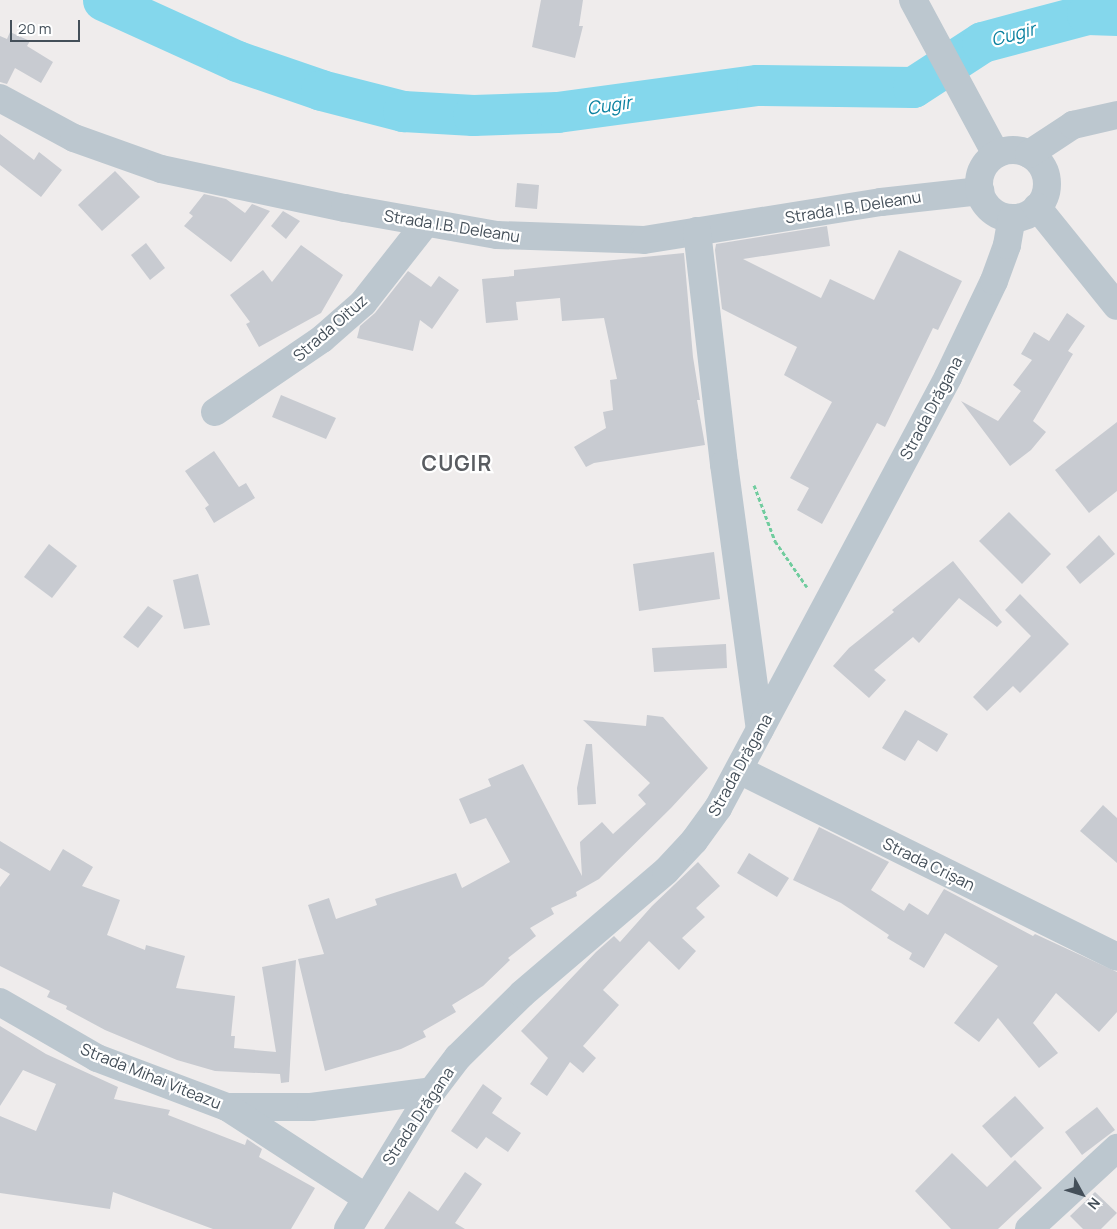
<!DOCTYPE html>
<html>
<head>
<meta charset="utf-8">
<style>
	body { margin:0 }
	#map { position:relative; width:1117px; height:1229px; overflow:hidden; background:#efecec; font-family:Manrope,sans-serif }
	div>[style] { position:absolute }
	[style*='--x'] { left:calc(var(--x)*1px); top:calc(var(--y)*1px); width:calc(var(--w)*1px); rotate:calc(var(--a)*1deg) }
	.river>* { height:41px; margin:-20.5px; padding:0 20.5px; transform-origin:20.5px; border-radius:20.5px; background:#84d7ec }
	.building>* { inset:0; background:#c8cbd1 }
	.path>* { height:3px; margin-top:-1.5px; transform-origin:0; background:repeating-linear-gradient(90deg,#70cc9e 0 4px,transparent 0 6.5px) }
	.minor>* { height:28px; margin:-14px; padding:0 14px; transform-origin:14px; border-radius:14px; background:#bcc7cf }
	.minor>.ring { margin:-14px; padding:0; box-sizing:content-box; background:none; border:28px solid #bcc7cf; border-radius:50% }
	span { translate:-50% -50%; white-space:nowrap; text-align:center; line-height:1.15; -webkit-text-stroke:4.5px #fff; paint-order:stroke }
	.street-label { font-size:16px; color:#444f59 }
	.water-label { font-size:18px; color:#0a809f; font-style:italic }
	.district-label { font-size:21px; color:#595c61; font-weight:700; letter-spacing:1px }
	.north { position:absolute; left:1057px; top:1169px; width:50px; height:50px; -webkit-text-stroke:4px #fff; paint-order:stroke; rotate:129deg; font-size:14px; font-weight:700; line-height:20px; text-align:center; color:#444f59 }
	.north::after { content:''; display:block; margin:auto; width:18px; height:22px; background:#444f59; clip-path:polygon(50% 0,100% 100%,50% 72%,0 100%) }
	.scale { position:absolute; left:10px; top:20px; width:70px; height:22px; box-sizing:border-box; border:2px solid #444f59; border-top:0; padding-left:6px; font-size:15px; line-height:18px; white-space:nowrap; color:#444f59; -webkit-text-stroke:4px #fff; paint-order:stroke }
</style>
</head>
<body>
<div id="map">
	<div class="river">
		<div style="--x:103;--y:0;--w:147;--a:24.5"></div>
		<div style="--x:237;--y:61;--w:89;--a:19"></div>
		<div style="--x:321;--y:90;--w:85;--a:14.4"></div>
		<div style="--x:403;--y:111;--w:70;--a:3.3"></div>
		<div style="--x:473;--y:115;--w:84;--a:-2"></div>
		<div style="--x:557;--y:112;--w:202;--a:-7.7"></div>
		<div style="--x:757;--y:85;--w:156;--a:0.7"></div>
		<div style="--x:913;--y:87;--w:82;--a:-33.1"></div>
		<div style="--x:982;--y:42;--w:109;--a:-14.9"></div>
		<div style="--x:1087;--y:14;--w:30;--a:2"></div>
	</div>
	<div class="building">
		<div style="clip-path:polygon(541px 0,583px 0,579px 26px,583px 26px,575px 58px,532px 47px)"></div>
		<div style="clip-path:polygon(10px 32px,30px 41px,27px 46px,53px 62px,41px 83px,15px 68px,7px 84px,0 82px,0 36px,7px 39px)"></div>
		<div style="clip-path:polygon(0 134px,34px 160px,39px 152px,62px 170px,41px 197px,0 165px)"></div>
		<div style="clip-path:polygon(115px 171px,140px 197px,102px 231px,78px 205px)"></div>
		<div style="clip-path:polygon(517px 183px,539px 185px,537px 209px,515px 207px)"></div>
		<div style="clip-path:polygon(204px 194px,226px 199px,245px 213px,252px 204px,270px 211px,231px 262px,184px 226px,193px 216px,189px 213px)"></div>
		<div style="clip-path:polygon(283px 211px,300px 221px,286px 239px,271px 226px)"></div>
		<div style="clip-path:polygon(827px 226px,830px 246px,743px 259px,821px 298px,830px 279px,874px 300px,899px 250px,962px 281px,938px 330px,933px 328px,885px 427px,877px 423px,822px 524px,797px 510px,809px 488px,790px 478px,832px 402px,784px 375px,797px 347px,722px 309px,715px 250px,716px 244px)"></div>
		<div style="clip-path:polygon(146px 243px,165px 268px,150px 280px,131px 255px)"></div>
		<div style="clip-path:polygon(301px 245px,343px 275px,321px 313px,259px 347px,246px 324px,250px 322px,230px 295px,263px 270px,272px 282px)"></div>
		<div style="clip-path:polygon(684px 253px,693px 357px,700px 400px,697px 400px,705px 445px,594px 463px,586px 467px,574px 447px,606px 428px,603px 412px,613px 410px,610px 380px,617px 379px,604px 318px,562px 321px,560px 298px,516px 302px,518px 320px,486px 323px,482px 279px,514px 276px,514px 270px)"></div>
		<div style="clip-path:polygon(408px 271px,431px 287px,439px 276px,459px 290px,432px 329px,420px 320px,413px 351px,357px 338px,360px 326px,375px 313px)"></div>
		<div style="clip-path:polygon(1067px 313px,1085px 326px,1068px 351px,1073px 354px,1033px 421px,1046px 432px,1031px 450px,1010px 466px,961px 401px,998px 421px,1021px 391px,1013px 385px,1032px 360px,1021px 354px,1034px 332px,1049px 341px)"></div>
		<div style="clip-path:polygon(281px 395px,336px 418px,326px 439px,272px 417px)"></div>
		<div style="clip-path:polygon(1117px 422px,1117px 491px,1089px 513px,1055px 470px)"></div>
		<div style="clip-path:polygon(214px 451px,239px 487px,246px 483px,255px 498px,214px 523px,205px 508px,209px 505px,185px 471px)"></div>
		<div style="clip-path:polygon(1009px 512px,1051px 554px,1022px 584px,979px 541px)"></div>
		<div style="clip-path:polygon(1099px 535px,1115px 554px,1080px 584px,1066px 567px)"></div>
		<div style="clip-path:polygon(49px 544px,77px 566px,52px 598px,24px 577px)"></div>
		<div style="clip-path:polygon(714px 552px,720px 599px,639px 611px,633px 564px)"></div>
		<div style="clip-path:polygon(953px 561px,1002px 622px,997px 627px,959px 598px,919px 643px,913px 637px,874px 670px,886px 680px,869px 698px,833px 666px,849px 648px,894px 612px,892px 610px)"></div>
		<div style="clip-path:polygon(198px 574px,210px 625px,184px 629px,173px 580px)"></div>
		<div style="clip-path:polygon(1020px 594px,1069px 644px,1020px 693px,1013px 686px,987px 711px,973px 697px,1031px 636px,1005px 610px)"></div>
		<div style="clip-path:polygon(148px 606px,163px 616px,138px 648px,123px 637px)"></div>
		<div style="clip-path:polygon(726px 644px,727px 668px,654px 672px,652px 648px)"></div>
		<div style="clip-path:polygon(905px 710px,948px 734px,937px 752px,918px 740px,905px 761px,882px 748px)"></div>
		<div style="clip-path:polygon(647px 715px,663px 717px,708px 768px,671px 808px,599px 879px,576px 892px,577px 896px,551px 908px,554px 914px,530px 928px,536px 936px,508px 958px,510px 960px,483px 986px,452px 1005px,456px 1012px,423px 1031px,426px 1037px,401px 1049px,325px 1071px,298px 959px,324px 954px,308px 905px,329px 898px,336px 919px,377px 905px,375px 899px,456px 873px,462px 888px,510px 862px,486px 818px,470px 824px,459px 799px,491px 786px,488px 779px,523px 764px,582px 876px,580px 842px,602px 822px,613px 834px,646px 804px,638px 795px,650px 783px,583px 720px,646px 726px)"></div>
		<div style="clip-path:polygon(586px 744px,592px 744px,596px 804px,578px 805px,577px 788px)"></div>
		<div style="clip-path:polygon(1103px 805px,1117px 818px,1117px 863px,1080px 831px)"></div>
		<div style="clip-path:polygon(819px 827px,889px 862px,871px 890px,904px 911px,909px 903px,928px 915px,944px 889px,1033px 936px,1035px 934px,1117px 972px,1117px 1012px,1099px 1032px,1056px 993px,1033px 1023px,1058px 1053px,1039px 1068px,998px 1018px,979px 1042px,954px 1023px,998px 966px,945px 933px,924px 968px,909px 959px,912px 953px,887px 938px,889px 935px,841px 903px,793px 880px)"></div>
		<div style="clip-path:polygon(0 841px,50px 871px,63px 849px,93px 867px,82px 886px,120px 900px,107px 935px,145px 950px,146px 945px,185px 956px,176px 988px,235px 996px,231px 1036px,235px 1036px,234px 1048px,276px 1052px,262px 967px,296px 960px,289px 1082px,281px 1083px,280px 1074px,215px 1071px,177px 1060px,105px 1030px,66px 1009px,67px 1006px,47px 997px,50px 991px,0 966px,0 887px,10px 874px,0 868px)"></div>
		<div style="clip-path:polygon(749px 853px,789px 878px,777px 897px,737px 873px)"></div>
		<div style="clip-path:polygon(698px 862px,720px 886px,696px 908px,705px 917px,682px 938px,696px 951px,679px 970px,649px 941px,603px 990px,619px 1005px,583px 1046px,596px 1058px,583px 1073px,570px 1062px,547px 1096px,530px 1084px,548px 1058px,521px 1031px,596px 952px,614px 936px,620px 942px,652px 906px)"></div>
		<div style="clip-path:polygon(0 1026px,46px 1054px,118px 1087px,114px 1099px,170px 1110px,168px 1115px,245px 1145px,247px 1139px,262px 1149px,259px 1157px,315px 1188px,291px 1229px,213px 1229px,113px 1192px,110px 1209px,0 1193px,0 1116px,36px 1131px,56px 1084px,23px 1070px,0 1106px)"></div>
		<div style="clip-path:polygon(483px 1084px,502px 1098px,492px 1113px,521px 1133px,508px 1152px,486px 1137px,477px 1149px,451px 1131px)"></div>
		<div style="clip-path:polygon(1015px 1096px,1044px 1128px,1011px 1158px,982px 1126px)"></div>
		<div style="clip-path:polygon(1097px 1107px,1115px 1130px,1082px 1155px,1065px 1132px)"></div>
		<div style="clip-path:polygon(952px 1153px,987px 1187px,1015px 1160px,1042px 1188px,998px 1229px,951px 1229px,915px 1191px)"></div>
		<div style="clip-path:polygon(465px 1172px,482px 1184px,455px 1223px,465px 1229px,384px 1229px,409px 1191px,438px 1211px)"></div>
		<div style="clip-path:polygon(1095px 1192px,1117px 1213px,1101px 1229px,1083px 1229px,1070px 1216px)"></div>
	</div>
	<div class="path">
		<div style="--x:754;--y:485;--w:60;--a:69.4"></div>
		<div style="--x:775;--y:541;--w:56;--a:55.2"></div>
	</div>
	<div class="minor">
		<div style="--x:913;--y:0;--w:175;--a:61.7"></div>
		<div style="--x:0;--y:98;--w:84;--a:28.4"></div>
		<div style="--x:74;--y:138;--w:92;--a:19.6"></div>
		<div style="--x:161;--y:169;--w:188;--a:12"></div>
		<div style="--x:345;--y:208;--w:154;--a:10.1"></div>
		<div style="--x:497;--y:235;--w:147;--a:1.9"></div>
		<div style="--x:644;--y:240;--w:240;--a:-9.1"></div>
		<div style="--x:881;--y:202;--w:100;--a:-6.3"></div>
		<div class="ring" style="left:979px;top:150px;width:40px;height:40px"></div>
		<div style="--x:1029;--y:154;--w:53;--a:-33.4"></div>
		<div style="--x:1073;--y:125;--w:45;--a:-12.8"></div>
		<div style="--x:1037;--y:207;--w:127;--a:51.1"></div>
		<div style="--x:697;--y:231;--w:235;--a:83.4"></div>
		<div style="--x:724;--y:464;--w:268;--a:82.3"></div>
		<div style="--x:215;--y:412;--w:130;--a:-34.3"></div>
		<div style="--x:322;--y:339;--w:55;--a:-41.3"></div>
		<div style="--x:363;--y:303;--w:100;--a:-51.9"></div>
		<div style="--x:741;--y:771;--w:419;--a:26.3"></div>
		<div style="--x:0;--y:1002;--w:112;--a:30"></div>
		<div style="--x:97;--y:1058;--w:139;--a:20.7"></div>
		<div style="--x:227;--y:1107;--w:84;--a:0"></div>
		<div style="--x:311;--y:1107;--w:122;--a:-7.5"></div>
		<div style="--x:227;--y:1107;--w:165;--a:33.1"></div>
		<div style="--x:348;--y:1229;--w:162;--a:-58.7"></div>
		<div style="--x:432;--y:1091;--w:43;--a:-52.6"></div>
		<div style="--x:458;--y:1057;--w:90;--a:-44.5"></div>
		<div style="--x:522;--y:994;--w:189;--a:-40.5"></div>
		<div style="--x:666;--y:871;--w:41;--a:-47"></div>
		<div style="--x:694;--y:841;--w:41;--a:-54"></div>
		<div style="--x:718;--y:808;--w:489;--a:-61.9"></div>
		<div style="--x:948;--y:377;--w:106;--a:-64.4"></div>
		<div style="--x:994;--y:281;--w:38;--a:-70"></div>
		<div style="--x:1007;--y:245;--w:27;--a:-80"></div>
		<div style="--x:1029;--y:1229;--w:120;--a:-42.6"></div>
	</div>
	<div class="street-label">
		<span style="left:853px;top:207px;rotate:-9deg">Strada I.B. Deleanu</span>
		<span style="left:452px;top:226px;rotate:9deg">Strada I.B. Deleanu</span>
		<span style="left:330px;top:328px;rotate:-41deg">Strada Oituz</span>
		<span style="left:931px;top:408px;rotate:-62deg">Strada Drăgana</span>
		<span style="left:740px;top:765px;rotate:-61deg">Strada Drăgana</span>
		<span style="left:929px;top:864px;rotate:26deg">Strada Crișan</span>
		<span style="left:151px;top:1076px;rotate:22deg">Strada Mihai Viteazu</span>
		<span style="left:418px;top:1116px;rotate:-56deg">Strada Drăgana</span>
	</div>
	<div class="water-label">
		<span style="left:1013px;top:34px;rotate:-15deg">Cugir</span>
		<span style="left:609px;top:105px;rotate:-8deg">Cugir</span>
	</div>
	<div class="district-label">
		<span style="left:457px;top:463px">CUGIR</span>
	</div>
	<div class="north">N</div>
	<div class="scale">20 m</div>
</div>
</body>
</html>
